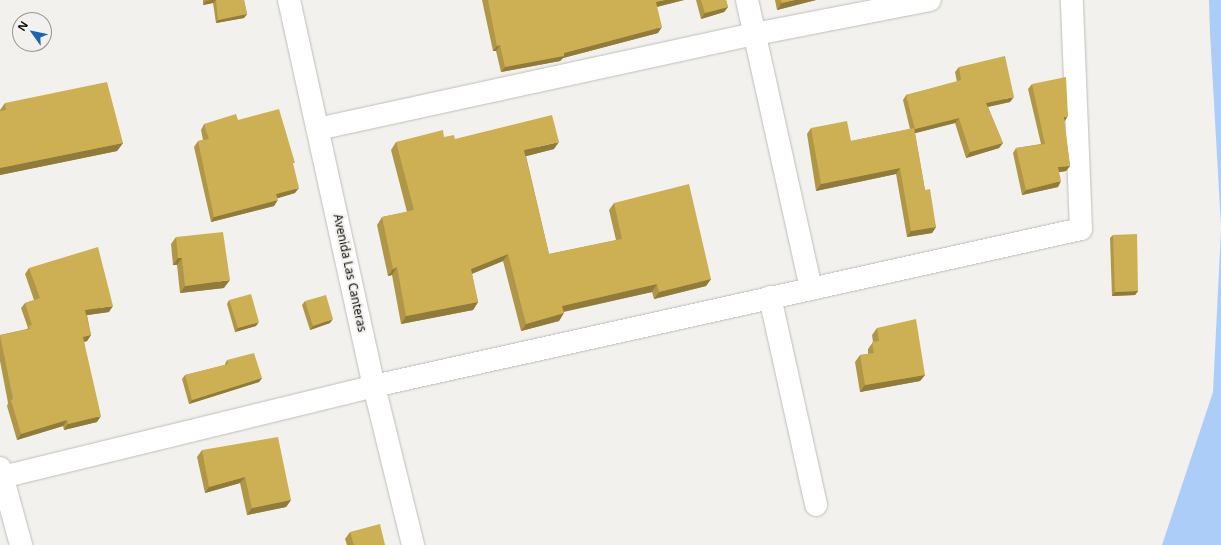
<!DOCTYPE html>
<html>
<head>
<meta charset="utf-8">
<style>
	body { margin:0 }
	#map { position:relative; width:1221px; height:545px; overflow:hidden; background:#f3f1ed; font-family:"Noto Sans",sans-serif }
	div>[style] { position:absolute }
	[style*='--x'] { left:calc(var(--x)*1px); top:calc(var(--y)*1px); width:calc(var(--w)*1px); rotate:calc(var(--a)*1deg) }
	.water>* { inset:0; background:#accdf8 }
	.roads { filter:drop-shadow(0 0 1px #bfbdba) drop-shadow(0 0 1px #bfbdba) }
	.street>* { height:22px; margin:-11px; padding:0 11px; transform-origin:11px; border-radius:11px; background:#fff }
	.secondary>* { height:22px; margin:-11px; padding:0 11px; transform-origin:11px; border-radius:11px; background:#fff }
	.wall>* { inset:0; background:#b09748 }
	.shaded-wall>* { inset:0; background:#907b3b }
	.building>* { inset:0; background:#cdb054 }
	span { translate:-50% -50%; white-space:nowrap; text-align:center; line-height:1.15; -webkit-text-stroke:4px #f3f1ed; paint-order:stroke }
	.street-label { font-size:12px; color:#0d0d0b }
	.north { position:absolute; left:12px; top:12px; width:40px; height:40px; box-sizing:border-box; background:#f3f1ed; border:1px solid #979693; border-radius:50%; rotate:303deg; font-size:11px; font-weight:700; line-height:16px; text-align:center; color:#0d0d0b }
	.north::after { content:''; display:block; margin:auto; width:14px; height:18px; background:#1d64b4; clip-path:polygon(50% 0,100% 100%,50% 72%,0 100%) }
</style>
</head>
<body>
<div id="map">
	<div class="water">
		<div style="clip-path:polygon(1209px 0,1221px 0,1221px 226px,1210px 33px)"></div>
		<div style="clip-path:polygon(1221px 229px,1221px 545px,1162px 545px,1213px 392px)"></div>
	</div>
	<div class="roads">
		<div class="street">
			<div style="--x:747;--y:0;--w:296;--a:77.5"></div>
			<div style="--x:318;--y:129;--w:447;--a:-12.3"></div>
			<div style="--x:755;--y:34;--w:178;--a:-11"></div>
			<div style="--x:770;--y:297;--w:213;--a:77.5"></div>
			<div style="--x:0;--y:468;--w:80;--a:74.7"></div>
			<div style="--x:2;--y:477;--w:383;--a:-13.7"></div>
			<div style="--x:374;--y:386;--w:724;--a:-12.52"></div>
			<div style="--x:1081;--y:229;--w:229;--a:-92.3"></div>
		</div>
		<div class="secondary">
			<div style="--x:289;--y:0;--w:395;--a:77.6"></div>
			<div style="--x:374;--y:386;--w:164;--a:76.2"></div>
		</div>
	</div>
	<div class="wall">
		<div style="clip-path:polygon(203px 0,244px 0,247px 14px,244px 18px,216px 23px,213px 3px,203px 5px)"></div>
		<div style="clip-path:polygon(482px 0,684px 0,657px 7px,658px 33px,563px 58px,560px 61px,501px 72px,496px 51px,493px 51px)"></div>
		<div style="clip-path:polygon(696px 0,726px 0,728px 7px,724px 12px,701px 19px)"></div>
		<div style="clip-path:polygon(775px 0,816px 0,777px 10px)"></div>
		<div style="clip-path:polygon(959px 67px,1010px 102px,988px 107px,1003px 143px,999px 148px,966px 158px,955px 123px,915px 133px,925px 190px,936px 227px,932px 233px,907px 237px,896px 174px,816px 191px,807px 134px,811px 128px,851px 141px,910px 129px,903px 100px,906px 95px,957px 82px,955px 72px)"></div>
		<div style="clip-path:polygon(1032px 84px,1064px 122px,1070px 166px,1066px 171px,1059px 172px,1058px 187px,1022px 195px,1013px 153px,1016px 148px,1041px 144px,1028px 89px)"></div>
		<div style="clip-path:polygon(5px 103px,123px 143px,117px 151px,0 175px,0 110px)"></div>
		<div style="clip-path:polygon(238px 120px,293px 165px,295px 193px,277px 198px,274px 206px,211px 222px,194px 147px,198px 141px,203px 140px,201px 130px,204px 124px)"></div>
		<div style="clip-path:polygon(444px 137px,455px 139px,554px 149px,526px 156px,549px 254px,616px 240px,609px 210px,614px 203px,711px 279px,706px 286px,654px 299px,652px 292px,564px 312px,559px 321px,521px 331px,503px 261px,472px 274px,478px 302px,473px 310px,401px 324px,392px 275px,388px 276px,377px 225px,382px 217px,407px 212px,391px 150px,396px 142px)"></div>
		<div style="clip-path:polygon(1113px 235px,1138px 291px,1135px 295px,1112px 296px,1110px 238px)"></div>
		<div style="clip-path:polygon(176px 237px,224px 288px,180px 293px,177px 265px,173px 265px,171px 244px)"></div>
		<div style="clip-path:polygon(29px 268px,109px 312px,87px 315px,91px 335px,87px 341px,84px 342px,97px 422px,64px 430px,63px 426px,17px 440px,7px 406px,8px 403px,0 361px,0 335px,27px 329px,28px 328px,21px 308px,25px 303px,34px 300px,25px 274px)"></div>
		<div style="clip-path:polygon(229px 300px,256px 326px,235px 332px,227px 304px)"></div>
		<div style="clip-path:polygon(305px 301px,330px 323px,310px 330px,302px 305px)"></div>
		<div style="clip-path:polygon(877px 328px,925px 375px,920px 381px,860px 392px,855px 362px,860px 355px,868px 354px,868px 349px,873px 342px,872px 335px)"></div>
		<div style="clip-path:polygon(227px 360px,262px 378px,259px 382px,189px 404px,182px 379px,185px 375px,225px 365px,225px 364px)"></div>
		<div style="clip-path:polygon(202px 450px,291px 500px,286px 507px,247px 515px,240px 483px,205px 493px,197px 457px)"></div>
		<div style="clip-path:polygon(350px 532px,385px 545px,347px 545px,345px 539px)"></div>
	</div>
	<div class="shaded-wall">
		<div style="clip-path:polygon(212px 0,216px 0,213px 3px,203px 5px,206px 1px)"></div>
		<div style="clip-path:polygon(665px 0,684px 0,652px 8px,656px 2px)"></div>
		<div style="clip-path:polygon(795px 0,816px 0,777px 10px,782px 3px)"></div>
		<div style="clip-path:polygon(728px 7px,724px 12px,701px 19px,705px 13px)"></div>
		<div style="clip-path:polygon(247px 14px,244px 18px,216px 23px,218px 20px)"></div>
		<div style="clip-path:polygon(662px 27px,658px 33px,563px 58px,560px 61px,501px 72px,505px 67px,564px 53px)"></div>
		<div style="clip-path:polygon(500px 45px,496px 51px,493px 51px,497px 46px)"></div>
		<div style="clip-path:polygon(1014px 97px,1010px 102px,982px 108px,986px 103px)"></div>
		<div style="clip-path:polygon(1068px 116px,1064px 122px,1064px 117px)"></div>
		<div style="clip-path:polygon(959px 118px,955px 123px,912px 134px,915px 129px)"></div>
		<div style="clip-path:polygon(559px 142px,554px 149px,519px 158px,524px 150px)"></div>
		<div style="clip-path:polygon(123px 143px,117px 151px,0 175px,0 168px)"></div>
		<div style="clip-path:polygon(1003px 143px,999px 148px,966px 158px,970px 152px)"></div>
		<div style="clip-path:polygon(1070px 166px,1066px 171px,1054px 173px,1058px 167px)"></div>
		<div style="clip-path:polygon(900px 168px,896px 174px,816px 191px,821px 184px)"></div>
		<div style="clip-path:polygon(1061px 181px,1058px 187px,1022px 195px,1026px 190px)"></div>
		<div style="clip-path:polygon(299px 188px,295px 193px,272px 200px,276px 194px)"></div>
		<div style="clip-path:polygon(278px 200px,274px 206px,211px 222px,214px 217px)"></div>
		<div style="clip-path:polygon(936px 227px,932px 233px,907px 237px,911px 231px)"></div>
		<div style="clip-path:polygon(508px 254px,503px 261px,466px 276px,471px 269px)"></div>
		<div style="clip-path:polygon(178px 258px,182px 258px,177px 265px,173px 265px)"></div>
		<div style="clip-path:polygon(397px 267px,392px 275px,388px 276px,393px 269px)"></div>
		<div style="clip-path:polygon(711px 279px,706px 286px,654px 299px,659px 292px)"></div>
		<div style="clip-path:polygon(230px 280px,224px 288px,180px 293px,185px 286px)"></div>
		<div style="clip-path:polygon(657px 284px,652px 292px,557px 313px,562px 306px)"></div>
		<div style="clip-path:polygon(1138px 291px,1135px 295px,1112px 296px,1115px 292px)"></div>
		<div style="clip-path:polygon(478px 302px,473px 310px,401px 324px,406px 316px)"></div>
		<div style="clip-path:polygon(113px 306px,109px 312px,81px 316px,85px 310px)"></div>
		<div style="clip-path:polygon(564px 313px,559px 321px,521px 331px,526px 324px)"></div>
		<div style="clip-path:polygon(333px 319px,330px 323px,310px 330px,313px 326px)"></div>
		<div style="clip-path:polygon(259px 322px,256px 326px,235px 332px,238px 328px)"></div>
		<div style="clip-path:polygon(91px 335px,87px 341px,79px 343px,83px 337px)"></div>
		<div style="clip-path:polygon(925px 375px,920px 381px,860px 392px,865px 385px)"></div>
		<div style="clip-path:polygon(262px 378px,259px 382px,189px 404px,192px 400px)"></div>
		<div style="clip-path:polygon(101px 416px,97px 422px,64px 430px,68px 424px)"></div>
		<div style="clip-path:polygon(67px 420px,63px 426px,17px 440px,21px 434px)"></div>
		<div style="clip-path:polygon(245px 477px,240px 483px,205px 493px,209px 487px)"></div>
		<div style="clip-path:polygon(291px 500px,286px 507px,247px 515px,252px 508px)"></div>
	</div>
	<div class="building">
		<div style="clip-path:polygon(216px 0,244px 0,247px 14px,218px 20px)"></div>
		<div style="clip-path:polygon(488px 0,665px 0,656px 2px,662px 27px,564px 53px,564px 56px,505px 67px,500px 45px,497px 46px)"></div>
		<div style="clip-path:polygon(701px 0,726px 0,728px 7px,705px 13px)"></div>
		<div style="clip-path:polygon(781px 0,795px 0,782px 3px)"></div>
		<div style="clip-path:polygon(1005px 56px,1014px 97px,986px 103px,1003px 143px,970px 152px,959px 118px,915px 129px,906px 95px,961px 80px,959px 67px)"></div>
		<div style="clip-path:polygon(1066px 77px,1068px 116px,1064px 117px,1070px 166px,1058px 167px,1061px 181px,1026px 190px,1016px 148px,1045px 144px,1032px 84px)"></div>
		<div style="clip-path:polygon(107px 82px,123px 143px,0 168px,0 111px,6px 110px,5px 103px)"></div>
		<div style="clip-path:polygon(279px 109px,295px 163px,293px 163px,299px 188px,276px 194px,278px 200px,214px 217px,198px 141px,209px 139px,204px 124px,236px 114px,238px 120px)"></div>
		<div style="clip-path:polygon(552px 115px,559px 142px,524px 150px,549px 254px,622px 239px,614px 203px,689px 184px,711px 279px,659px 292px,657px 284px,562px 306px,564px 313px,526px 324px,508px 254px,471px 269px,478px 302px,406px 316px,397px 267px,393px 269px,382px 217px,414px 210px,396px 142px,443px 130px,444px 137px,454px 135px,455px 139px)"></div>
		<div style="clip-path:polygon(847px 121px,851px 141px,914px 128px,925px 190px,930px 189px,936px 227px,911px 231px,900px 168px,821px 184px,811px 128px)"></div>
		<div style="clip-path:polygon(223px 232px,230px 280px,185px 286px,182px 258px,178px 258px,176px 237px)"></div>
		<div style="clip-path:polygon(1137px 234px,1138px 291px,1115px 292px,1113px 235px)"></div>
		<div style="clip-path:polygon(98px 247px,113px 306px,85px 310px,91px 335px,83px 337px,101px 416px,68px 424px,67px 420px,21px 434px,11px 400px,13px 399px,0 335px,30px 329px,29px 326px,32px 325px,25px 303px,40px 298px,29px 268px)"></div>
		<div style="clip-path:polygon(251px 294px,259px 322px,238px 328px,229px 300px)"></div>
		<div style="clip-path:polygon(326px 295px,333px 319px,313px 326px,305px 301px)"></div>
		<div style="clip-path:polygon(916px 319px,925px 375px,865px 385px,860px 355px,874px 353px,872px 342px,879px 341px,877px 328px)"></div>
		<div style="clip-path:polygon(254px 353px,262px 378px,192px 400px,185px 375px,228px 364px,227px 360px)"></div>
		<div style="clip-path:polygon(278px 437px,291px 500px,252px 508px,245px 477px,209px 487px,202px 450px)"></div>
		<div style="clip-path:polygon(380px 524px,385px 545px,354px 545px,350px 532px)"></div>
	</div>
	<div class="street-label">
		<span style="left:350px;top:273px;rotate:78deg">Avenida Las Canteras</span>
	</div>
	<div class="north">N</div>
</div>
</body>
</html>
